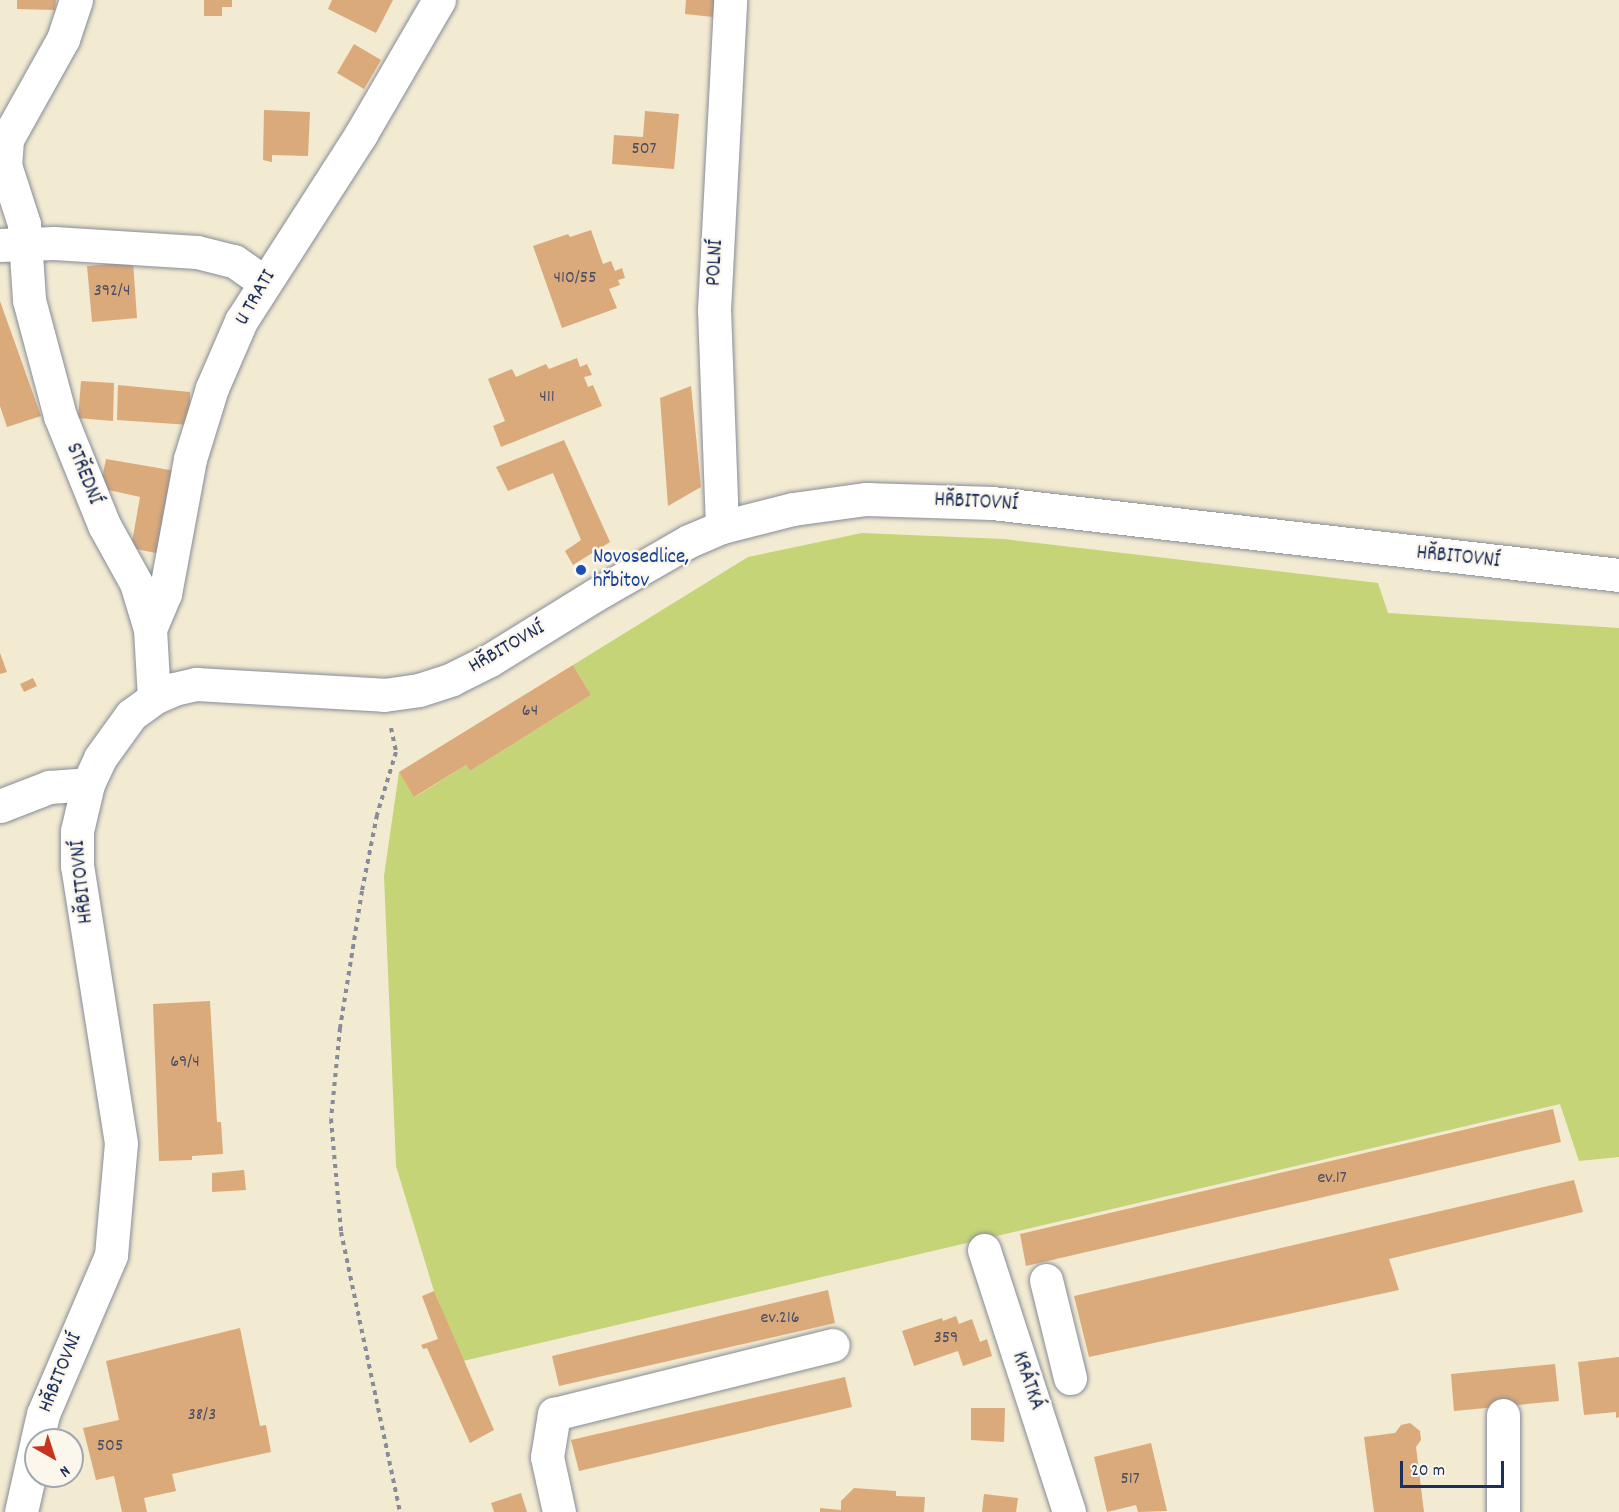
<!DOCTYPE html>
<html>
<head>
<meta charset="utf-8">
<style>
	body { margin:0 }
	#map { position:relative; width:1619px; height:1512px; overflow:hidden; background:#f2ead1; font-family:Dekko,sans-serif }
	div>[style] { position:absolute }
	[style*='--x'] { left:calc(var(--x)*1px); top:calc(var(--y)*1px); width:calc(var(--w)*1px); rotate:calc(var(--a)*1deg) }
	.green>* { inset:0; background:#c5d476 }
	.building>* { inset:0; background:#dbaa7b }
	.path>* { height:4px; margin-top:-2px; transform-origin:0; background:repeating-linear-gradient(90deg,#868c98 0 4.5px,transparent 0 9px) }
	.roads { filter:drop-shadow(0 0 2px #868c98) drop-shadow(0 0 2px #868c98) }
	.minor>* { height:33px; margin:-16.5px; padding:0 16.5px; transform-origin:16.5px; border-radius:16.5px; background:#fff }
	.dots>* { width:16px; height:16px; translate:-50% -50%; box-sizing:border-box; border:3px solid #fbf7ec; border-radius:50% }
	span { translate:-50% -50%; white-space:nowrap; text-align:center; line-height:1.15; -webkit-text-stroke:5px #fbf7ec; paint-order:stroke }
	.number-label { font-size:18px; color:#4b4e65 }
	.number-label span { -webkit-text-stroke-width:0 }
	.street-label { font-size:21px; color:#1b2f5e }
	.transit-label { font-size:21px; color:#164399 }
	.left { translate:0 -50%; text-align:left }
	.north { position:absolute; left:24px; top:1428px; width:60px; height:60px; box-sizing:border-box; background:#fbf7ec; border:2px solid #a1a7b3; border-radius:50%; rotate:141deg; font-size:16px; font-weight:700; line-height:24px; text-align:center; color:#1b2f5e }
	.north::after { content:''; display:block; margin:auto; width:21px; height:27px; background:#c8321e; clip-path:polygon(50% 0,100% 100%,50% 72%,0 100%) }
	.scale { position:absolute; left:1400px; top:1461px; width:104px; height:27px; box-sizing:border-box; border:3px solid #1b2f5e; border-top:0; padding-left:8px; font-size:18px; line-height:21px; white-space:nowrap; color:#1b2f5e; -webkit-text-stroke:4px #fbf7ec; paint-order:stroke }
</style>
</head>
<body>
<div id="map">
	<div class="green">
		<div style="clip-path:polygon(862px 533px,1004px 539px,1378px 583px,1388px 613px,1619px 628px,1619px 1157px,1579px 1161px,1560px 1104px,463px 1361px,434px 1291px,396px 1166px,384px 876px,399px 772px,415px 797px,466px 765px,470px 771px,591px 695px,573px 665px,748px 557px)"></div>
	</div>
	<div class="building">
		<div style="clip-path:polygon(17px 0,56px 0,55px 10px,17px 9px)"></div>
		<div style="clip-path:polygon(204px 0,232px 0,232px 7px,222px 7px,222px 16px,204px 16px)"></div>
		<div style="clip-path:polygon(332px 0,393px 0,376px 33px,328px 9px)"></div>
		<div style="clip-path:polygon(686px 0,715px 0,713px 17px,685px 14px)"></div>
		<div style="clip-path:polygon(354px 44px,381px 60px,364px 89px,337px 73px)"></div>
		<div style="clip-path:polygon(264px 110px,310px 112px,308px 156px,272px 155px,272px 162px,263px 160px)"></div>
		<div style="clip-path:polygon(645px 111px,679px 114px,674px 169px,612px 164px,614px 135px,643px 137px)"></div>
		<div style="clip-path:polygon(591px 230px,603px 264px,611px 261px,615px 271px,622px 268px,625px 278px,618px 280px,620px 285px,609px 289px,617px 308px,562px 328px,533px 246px,568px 234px,570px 237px)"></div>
		<div style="clip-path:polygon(133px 262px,137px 318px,92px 322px,87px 266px)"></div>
		<div style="clip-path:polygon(0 301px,41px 416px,7px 427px,0 406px)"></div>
		<div style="clip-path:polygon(577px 358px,580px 367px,587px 364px,592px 375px,584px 377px,588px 387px,593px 385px,602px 406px,501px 447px,493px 426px,505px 421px,488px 379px,512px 369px,516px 377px,546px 364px,549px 369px)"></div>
		<div style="clip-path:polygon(81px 381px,114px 383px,113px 421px,78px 418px)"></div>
		<div style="clip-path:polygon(118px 385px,190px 392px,190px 425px,117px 420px)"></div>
		<div style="clip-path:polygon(691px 386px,701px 487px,668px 506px,660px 398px)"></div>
		<div style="clip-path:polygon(564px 440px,610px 542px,573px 565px,565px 551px,581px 540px,553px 473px,508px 491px,496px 467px)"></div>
		<div style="clip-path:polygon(106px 459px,176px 471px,161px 554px,131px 548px,140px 497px,100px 488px)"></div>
		<div style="clip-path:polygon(0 653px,7px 672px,0 674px)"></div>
		<div style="clip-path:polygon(573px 665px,591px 695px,470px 771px,466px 765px,414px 797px,399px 772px)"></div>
		<div style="clip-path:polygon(33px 678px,37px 686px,24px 692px,20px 684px)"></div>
		<div style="clip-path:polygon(210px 1001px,217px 1122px,221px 1122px,223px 1154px,192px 1156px,192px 1160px,159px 1161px,153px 1004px)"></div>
		<div style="clip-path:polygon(1553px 1109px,1561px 1142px,1026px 1266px,1020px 1234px)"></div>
		<div style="clip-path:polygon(244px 1170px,246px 1190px,212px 1192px,212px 1173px)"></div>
		<div style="clip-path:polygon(1574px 1180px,1583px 1212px,1389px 1259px,1399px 1290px,1089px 1357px,1074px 1296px)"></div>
		<div style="clip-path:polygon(828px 1290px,835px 1323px,559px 1386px,552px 1356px)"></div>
		<div style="clip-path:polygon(434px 1291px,494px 1430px,470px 1443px,427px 1348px,423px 1349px,421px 1345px,438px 1339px,422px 1296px)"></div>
		<div style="clip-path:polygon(956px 1316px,959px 1324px,972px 1319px,980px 1342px,987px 1339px,992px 1356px,963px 1366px,958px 1351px,914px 1366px,902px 1331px,942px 1318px,943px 1321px)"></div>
		<div style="clip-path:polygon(240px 1328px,260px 1426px,266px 1425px,271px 1452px,172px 1474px,176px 1491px,144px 1498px,147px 1512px,122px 1512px,114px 1476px,96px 1480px,83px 1428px,119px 1420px,106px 1361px)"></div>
		<div style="clip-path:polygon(1619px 1357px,1619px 1417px,1616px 1418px,1616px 1412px,1584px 1415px,1578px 1362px)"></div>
		<div style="clip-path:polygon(1555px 1364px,1559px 1401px,1454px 1411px,1451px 1374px)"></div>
		<div style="clip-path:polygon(845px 1377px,852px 1407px,579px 1471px,571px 1440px)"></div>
		<div style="clip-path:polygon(971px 1408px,1005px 1408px,1004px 1442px,971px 1440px)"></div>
		<div style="clip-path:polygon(1410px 1423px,1420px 1431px,1421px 1440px,1416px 1447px,1424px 1512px,1374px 1512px,1364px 1437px,1395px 1433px,1401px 1425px)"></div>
		<div style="clip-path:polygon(1151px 1443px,1167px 1511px,1138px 1512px,1136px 1505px,1107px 1512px,1094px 1457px)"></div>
		<div style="clip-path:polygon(854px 1488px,896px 1491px,896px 1496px,925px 1497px,924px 1512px,820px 1512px,820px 1508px,841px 1510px,841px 1501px)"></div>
		<div style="clip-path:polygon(521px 1493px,527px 1512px,494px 1512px,491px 1503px)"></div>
		<div style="clip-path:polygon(984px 1494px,1018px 1498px,1016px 1512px,982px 1512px)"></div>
	</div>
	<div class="path">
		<div style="--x:391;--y:728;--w:25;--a:78"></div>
		<div style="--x:396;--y:752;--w:66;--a:106.8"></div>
		<div style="--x:377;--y:815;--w:77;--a:101.2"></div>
		<div style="--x:362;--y:891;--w:139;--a:99.1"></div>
		<div style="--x:340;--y:1028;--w:91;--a:95.6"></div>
		<div style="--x:331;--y:1119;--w:113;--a:84.9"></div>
		<div style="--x:341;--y:1232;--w:286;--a:78.1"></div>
	</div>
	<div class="roads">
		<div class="minor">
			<div style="--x:76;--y:0;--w:41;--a:108.4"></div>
			<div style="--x:63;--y:39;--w:115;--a:119.2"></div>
			<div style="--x:7;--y:139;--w:26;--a:94"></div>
			<div style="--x:5;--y:165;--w:62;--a:72.1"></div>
			<div style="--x:24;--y:224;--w:76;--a:86.2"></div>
			<div style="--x:29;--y:300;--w:120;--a:75"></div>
			<div style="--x:60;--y:416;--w:118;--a:68"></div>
			<div style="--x:104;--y:525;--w:66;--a:61.1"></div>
			<div style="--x:136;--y:583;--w:48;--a:73.1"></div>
			<div style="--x:150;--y:629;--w:69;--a:86.7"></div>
			<div style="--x:0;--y:245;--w:54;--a:-2.1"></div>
			<div style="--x:54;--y:243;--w:143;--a:3.6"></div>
			<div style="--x:197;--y:252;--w:38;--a:14"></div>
			<div style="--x:234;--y:261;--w:37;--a:35"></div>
			<div style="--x:722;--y:527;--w:217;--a:-92.1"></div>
			<div style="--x:714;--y:310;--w:310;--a:-87"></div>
			<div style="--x:150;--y:629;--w:38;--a:-67"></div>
			<div style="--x:165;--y:594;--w:137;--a:-79.5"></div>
			<div style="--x:190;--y:459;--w:74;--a:-72.8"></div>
			<div style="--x:212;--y:388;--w:73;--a:-66.6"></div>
			<div style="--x:241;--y:321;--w:222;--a:-57.3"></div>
			<div style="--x:361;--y:134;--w:155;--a:-59.8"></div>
			<div style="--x:0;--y:806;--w:53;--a:-21.2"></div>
			<div style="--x:49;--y:787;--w:39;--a:-4"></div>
			<div style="--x:984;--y:1250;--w:275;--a:72"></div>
			<div style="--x:1046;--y:1280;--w:101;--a:76.2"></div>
			<div style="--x:37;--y:1440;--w:27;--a:-77"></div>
			<div style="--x:43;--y:1414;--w:173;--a:-66.8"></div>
			<div style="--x:111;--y:1255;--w:112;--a:-84.9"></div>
			<div style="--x:121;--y:1143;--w:280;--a:-99"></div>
			<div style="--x:77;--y:866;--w:35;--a:-90"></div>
			<div style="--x:77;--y:831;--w:48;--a:-76.8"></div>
			<div style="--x:88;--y:784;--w:29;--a:-65"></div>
			<div style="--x:100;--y:758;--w:53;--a:-54.2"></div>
			<div style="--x:131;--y:715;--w:29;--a:-36"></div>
			<div style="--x:154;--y:698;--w:22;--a:-24"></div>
			<div style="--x:174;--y:689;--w:23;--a:-13"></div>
			<div style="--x:196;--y:684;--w:188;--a:3.3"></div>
			<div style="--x:384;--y:695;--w:35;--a:-8"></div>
			<div style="--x:419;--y:690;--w:35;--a:-18"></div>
			<div style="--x:452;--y:679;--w:42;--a:-26.6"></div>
			<div style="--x:490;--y:660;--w:123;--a:-31.8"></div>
			<div style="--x:595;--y:595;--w:108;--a:-29.9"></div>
			<div style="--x:689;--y:541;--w:36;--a:-23"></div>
			<div style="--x:722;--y:527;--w:73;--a:-14.2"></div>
			<div style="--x:793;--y:509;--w:74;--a:-7.8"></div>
			<div style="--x:866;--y:499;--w:126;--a:1.8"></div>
			<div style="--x:992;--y:503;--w:631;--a:6.55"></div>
			<div style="--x:21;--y:1512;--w:69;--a:-77.4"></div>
			<div style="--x:559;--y:1512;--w:56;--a:-102.3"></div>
			<div style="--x:547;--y:1457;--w:44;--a:-80.8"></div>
			<div style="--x:554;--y:1414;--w:287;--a:-13.9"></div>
			<div style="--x:1503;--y:1512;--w:97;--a:-90"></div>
		</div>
	</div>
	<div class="dots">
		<div style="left:581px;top:570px;background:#1a4fb4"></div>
	</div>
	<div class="number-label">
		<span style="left:644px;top:150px">507</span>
		<span style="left:575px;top:279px">410/55</span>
		<span style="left:112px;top:292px">392/4</span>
		<span style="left:547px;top:398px">411</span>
		<span style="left:530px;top:712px">64</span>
		<span style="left:185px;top:1063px">69/4</span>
		<span style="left:1332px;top:1179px">ev.17</span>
		<span style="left:780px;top:1319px">ev.216</span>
		<span style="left:946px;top:1339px">359</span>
		<span style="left:202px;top:1416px">38/3</span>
		<span style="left:110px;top:1447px">505</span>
		<span style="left:1130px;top:1480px">517</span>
	</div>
	<div class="street-label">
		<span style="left:716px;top:263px;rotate:-87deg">POLNÍ</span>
		<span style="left:256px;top:298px;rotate:-60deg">U TRATI</span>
		<span style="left:83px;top:474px;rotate:68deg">STŘEDNÍ</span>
		<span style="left:976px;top:503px;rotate:3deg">HŘBITOVNÍ</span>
		<span style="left:1458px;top:558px;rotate:6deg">HŘBITOVNÍ</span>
		<span style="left:507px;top:648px;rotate:-30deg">HŘBITOVNÍ</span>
		<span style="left:83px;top:882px;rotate:-96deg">HŘBITOVNÍ</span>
		<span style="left:61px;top:1373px;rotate:-68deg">HŘBITOVNÍ</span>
		<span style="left:1027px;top:1381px;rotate:71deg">KRÁTKÁ</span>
	</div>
	<div class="transit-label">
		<span class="left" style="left:593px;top:570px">Novosedlice,<br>hřbitov</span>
	</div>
	<div class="north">N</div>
	<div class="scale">20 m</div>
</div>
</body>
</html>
